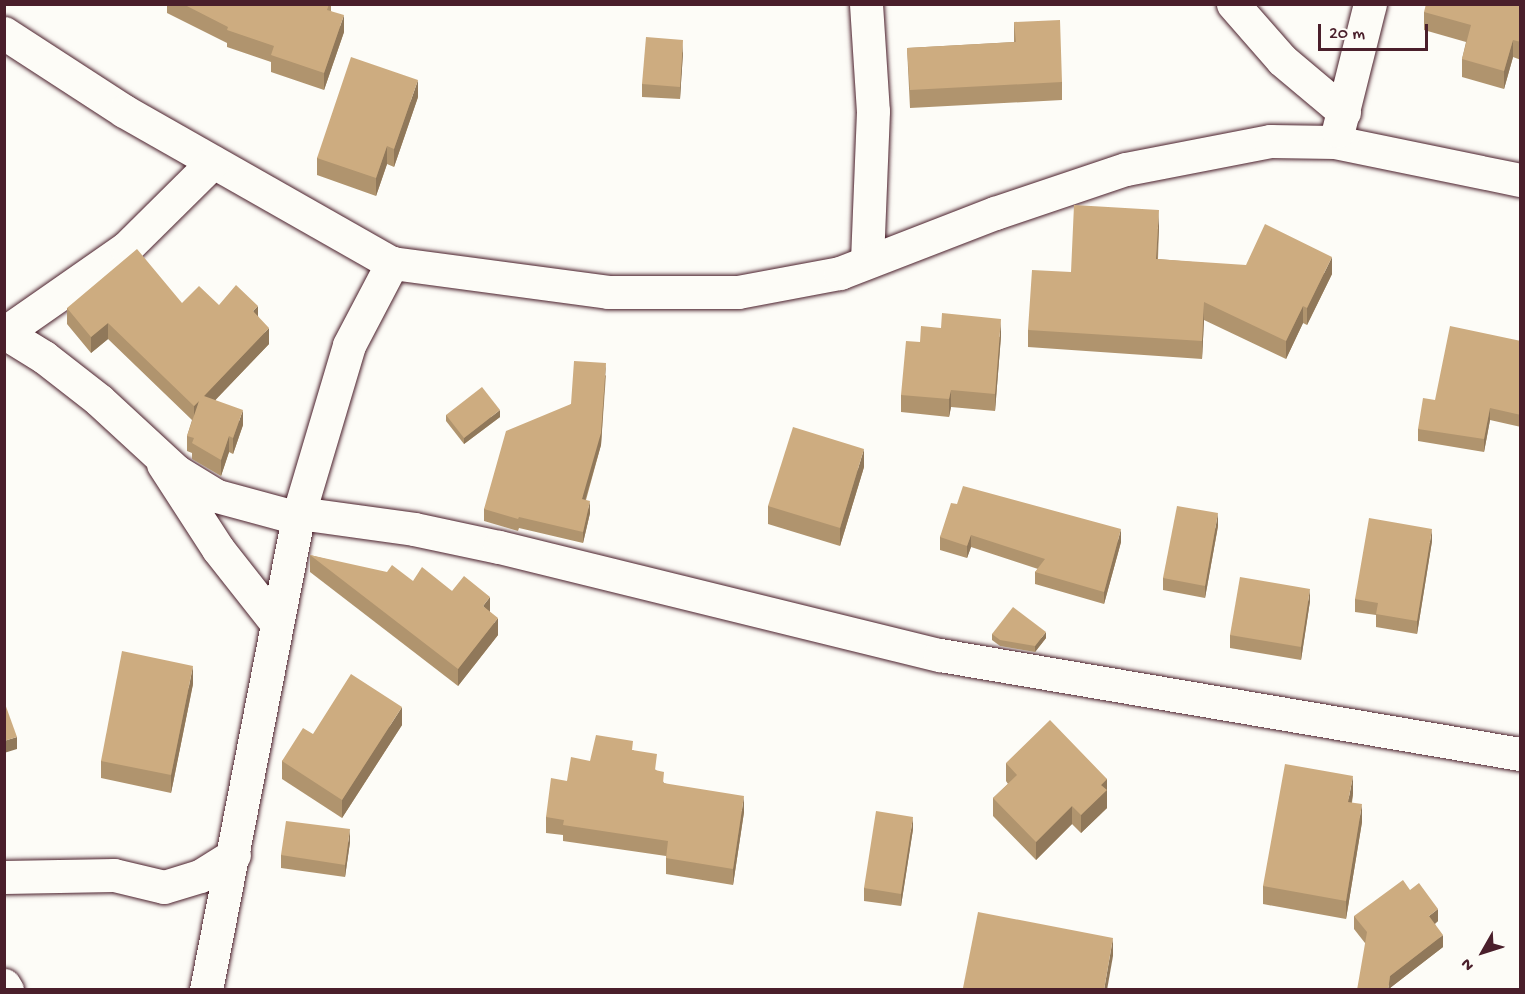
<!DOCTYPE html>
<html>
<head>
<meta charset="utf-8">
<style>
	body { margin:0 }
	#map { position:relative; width:1525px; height:994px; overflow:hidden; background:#fdfcf7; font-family:"Gochi Hand",sans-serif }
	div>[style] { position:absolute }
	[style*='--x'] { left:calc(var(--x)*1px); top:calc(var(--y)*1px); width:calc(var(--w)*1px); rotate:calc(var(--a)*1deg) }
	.roads { filter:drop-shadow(0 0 2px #4a1f2b) drop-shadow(0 0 2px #4a1f2b) }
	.minor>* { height:33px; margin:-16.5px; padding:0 16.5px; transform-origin:16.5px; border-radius:16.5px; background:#fdfcf7 }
	.wall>* { inset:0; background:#b0946e }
	.shaded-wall>* { inset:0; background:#90785a }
	.building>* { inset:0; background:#cdac80 }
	span { translate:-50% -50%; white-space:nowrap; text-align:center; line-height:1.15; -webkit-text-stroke:5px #fdfcf7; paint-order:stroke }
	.frame { position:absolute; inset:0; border:6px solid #4a1f2b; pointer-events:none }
	.north { position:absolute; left:1453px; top:922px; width:60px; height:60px; -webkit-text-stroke:4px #fdfcf7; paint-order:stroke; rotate:231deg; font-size:16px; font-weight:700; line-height:24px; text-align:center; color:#4a1f2b }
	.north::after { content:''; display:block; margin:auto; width:21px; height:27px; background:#4a1f2b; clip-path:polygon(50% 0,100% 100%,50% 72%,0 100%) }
	.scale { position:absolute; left:1318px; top:24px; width:110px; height:27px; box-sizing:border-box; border:3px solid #4a1f2b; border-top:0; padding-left:8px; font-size:18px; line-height:21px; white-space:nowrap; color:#4a1f2b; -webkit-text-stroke:4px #fdfcf7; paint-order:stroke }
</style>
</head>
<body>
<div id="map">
	<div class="roads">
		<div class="minor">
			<div style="--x:866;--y:4;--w:107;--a:86.3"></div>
			<div style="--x:873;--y:111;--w:151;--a:92.3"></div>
			<div style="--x:1233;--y:4;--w:74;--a:48.8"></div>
			<div style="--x:1282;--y:60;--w:81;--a:40"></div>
			<div style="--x:4;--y:33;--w:143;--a:33"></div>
			<div style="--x:124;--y:111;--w:308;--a:29.6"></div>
			<div style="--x:392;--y:263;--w:218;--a:7.6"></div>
			<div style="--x:608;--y:292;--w:130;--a:0"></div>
			<div style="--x:738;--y:292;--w:104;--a:-10.6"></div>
			<div style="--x:840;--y:273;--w:166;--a:-21.2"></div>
			<div style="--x:995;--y:213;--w:138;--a:-18.6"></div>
			<div style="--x:1126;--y:169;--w:147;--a:-11"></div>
			<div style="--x:1270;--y:141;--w:65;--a:0.9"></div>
			<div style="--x:1335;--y:142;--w:189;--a:11.6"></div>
			<div style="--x:1338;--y:131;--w:131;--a:-75.9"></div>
			<div style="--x:4;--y:333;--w:149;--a:-34.9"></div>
			<div style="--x:126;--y:248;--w:122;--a:-44.7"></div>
			<div style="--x:5;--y:333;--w:46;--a:31.6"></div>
			<div style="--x:44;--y:357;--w:70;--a:38"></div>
			<div style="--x:99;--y:400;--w:105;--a:42.7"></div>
			<div style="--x:176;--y:471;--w:48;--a:31.4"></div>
			<div style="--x:217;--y:496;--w:84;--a:15.2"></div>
			<div style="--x:163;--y:464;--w:101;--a:57.1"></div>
			<div style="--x:218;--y:549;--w:95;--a:51.8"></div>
			<div style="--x:299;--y:513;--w:116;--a:7.9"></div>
			<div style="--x:414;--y:529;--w:87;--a:12"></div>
			<div style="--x:499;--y:547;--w:454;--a:13.8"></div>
			<div style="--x:940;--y:655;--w:588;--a:9.69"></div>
			<div style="--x:4;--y:877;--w:110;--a:-1"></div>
			<div style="--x:114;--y:875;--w:51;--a:13.5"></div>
			<div style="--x:164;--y:887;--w:38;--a:-17"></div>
			<div style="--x:200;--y:876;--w:40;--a:-32"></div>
			<div style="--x:4;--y:985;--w:6;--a:59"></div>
			<div style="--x:206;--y:990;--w:486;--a:-79"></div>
			<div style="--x:299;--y:513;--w:175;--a:-73.4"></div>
			<div style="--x:349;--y:345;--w:93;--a:-62.3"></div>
		</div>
	</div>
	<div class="wall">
		<div style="clip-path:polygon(167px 4px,331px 4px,331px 11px,344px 32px,324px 90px,271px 72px,271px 62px,227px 47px,227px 43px,167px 13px)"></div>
		<div style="clip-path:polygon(1521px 4px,1521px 60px,1513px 57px,1504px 89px,1462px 77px,1462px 59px,1466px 42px,1424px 30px,1424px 12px)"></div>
		<div style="clip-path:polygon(1014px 22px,1062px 82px,1062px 100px,910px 108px,907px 48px,1014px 42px)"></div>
		<div style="clip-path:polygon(683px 52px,680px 99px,642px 97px,642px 84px)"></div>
		<div style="clip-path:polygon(418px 97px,394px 167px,387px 164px,376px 196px,317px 175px,317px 158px)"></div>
		<div style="clip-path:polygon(1159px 228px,1158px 259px,1332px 274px,1307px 325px,1303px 323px,1286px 359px,1204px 320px,1202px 359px,1028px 347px,1028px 330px,1071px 272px)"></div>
		<div style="clip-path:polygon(182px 303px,219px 305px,258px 316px,269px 344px,215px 400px,243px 425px,233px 454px,229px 452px,221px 476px,192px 459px,192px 453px,187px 451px,187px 436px,192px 420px,108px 339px,91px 353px,67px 324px,67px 308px)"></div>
		<div style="clip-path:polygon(1001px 336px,995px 411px,951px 407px,949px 417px,901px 412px,901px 395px)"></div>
		<div style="clip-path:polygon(1521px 341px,1521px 427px,1490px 420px,1484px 452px,1418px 441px,1418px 429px)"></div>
		<div style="clip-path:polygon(606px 375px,601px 445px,586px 500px,590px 513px,583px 543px,519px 528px,518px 531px,484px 521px,484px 509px,571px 404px)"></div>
		<div style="clip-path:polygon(446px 415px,500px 417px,464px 444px,446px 421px)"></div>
		<div style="clip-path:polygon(864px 467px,840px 546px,768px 524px,768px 506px)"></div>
		<div style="clip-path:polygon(957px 504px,1121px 542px,1104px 604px,1035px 584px,1035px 572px,1038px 569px,971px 547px,967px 558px,940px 550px,940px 537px)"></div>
		<div style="clip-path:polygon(1218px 526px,1205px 598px,1163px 590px,1163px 578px)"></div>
		<div style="clip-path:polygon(1432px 541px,1417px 634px,1376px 627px,1376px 615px,1355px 612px,1355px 599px)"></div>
		<div style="clip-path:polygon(310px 555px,452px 591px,490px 612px,498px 635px,458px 686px,310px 572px)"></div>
		<div style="clip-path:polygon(1310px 601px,1301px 660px,1230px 648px,1230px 635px)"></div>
		<div style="clip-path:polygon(992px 634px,1046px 638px,1035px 652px,1000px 646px,992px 640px)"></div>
		<div style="clip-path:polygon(193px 684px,171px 793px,101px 778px,101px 761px)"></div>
		<div style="clip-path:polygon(402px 725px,342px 818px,282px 779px,282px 761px,313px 734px)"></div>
		<div style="clip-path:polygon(633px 750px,657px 771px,664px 783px,744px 812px,733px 885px,666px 874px,666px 856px,563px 841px,563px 835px,546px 833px,546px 817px,567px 781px,590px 761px)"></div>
		<div style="clip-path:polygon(1006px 763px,1107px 779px,1107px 808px,1081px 833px,1072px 824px,1036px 860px,993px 816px,993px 798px,1008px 784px,1006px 781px)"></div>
		<div style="clip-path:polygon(1353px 794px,1352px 803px,1362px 822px,1346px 919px,1263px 904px,1263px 886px)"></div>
		<div style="clip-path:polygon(913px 829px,901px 906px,864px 901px,864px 888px)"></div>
		<div style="clip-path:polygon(350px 842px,345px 877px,281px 868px,281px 855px)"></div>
		<div style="clip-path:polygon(1354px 916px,1438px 921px,1435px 924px,1443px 947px,1390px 988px,1365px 943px,1354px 929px)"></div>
	</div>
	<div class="shaded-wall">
		<div style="clip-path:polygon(344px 15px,344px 32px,324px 90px,324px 73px)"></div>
		<div style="clip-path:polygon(683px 40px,683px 52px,680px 99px,680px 87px)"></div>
		<div style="clip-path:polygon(1513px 40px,1513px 57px,1504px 89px,1504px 71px)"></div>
		<div style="clip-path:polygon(418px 80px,418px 97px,394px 167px,394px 149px)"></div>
		<div style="clip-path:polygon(387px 146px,387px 164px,376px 196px,376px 178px)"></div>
		<div style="clip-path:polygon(1159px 210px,1159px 228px,1156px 277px,1156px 259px)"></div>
		<div style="clip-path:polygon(1332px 257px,1332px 274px,1307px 325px,1307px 308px)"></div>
		<div style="clip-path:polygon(1204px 302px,1204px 320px,1202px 359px,1202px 341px)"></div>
		<div style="clip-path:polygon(258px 306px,258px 321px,253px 311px)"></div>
		<div style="clip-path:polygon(1303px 306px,1303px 323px,1286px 359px,1286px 341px)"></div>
		<div style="clip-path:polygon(1001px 319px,1001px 336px,995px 411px,995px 394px)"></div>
		<div style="clip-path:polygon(108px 323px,108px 339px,91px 353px,91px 337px)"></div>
		<div style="clip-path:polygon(269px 328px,269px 344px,204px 412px,204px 396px)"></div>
		<div style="clip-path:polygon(606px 363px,601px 445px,582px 511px,582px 499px)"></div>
		<div style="clip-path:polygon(951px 390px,951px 407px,949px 417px,949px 399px)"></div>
		<div style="clip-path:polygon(199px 401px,194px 422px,194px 406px)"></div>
		<div style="clip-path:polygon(1490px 408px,1490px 420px,1484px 452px,1484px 439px)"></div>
		<div style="clip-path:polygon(243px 410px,243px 425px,233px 454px,233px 438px)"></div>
		<div style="clip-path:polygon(500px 410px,500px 417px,464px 444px,464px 438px)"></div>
		<div style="clip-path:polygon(229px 436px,229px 452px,221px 476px,221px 460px)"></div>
		<div style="clip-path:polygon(864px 449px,864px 467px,840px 546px,840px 528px)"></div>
		<div style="clip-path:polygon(590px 501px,590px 513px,583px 543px,583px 532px)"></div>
		<div style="clip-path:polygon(1218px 513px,1218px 526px,1205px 598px,1205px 586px)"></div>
		<div style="clip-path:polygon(1121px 529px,1121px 542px,1104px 604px,1104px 592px)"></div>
		<div style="clip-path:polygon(1432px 529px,1432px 541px,1417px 634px,1417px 621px)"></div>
		<div style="clip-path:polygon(971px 535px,971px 547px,967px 558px,967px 546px)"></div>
		<div style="clip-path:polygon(1310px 589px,1310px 601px,1301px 660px,1301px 647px)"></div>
		<div style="clip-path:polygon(490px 597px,490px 614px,483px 606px)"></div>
		<div style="clip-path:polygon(498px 618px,498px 635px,458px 686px,458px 669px)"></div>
		<div style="clip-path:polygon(1046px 632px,1046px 638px,1035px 652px,1035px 646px)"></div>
		<div style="clip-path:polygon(193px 666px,193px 684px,171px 793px,171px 775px)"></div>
		<div style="clip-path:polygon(402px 707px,402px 725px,342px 818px,342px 800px)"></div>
		<div style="clip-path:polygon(17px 737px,17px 749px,4px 753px,4px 741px)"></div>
		<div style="clip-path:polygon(1353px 776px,1353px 794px,1348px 820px,1348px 802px)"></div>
		<div style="clip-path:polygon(1107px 779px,1107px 808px,1081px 833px,1081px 815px,1101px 785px)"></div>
		<div style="clip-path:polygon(744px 796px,744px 812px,733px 885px,733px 869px)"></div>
		<div style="clip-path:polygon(1362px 804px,1362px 822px,1346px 919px,1346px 901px)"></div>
		<div style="clip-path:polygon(1072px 806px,1072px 824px,1036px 860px,1036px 842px)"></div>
		<div style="clip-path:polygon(913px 817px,913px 829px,901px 906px,901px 894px)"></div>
		<div style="clip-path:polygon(350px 829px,350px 842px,345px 877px,345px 865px)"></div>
		<div style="clip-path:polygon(1438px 909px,1438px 921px,1429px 928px,1429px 916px)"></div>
		<div style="clip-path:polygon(1443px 935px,1443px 947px,1390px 988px,1390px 990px,1388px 990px,1390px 976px)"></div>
		<div style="clip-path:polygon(1113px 938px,1113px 956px,1107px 990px,1104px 990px)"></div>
	</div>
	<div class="building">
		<div style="clip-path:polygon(183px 4px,329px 4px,327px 10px,344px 15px,324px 73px,271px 55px,274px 46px,227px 30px,228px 27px)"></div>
		<div style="clip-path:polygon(1426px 4px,1521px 4px,1521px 42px,1513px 40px,1504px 71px,1462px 59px,1471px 25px,1424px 12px)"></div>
		<div style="clip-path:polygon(1060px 20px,1062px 82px,910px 90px,907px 48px,1016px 42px,1014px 22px)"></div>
		<div style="clip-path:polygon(646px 37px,683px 40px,680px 87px,642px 84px)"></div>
		<div style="clip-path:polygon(351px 57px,418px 80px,394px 149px,387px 146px,376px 178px,317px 158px)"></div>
		<div style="clip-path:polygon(1074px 205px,1159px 210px,1156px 259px,1246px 265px,1265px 224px,1332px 257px,1307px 308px,1303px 306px,1286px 341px,1204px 302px,1202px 341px,1028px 330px,1032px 270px,1071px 272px)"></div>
		<div style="clip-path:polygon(137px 249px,182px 303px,199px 286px,219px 305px,236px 285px,258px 306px,253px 311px,269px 328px,204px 396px,243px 410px,233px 438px,229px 436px,221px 460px,192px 443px,194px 438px,187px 436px,199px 401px,194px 406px,108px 323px,91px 337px,67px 308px)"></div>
		<div style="clip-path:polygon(942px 313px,1001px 319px,995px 394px,951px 390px,949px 399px,901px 395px,906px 341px,920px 342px,921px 326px,941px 328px)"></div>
		<div style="clip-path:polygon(1450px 326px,1521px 341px,1521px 415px,1490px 408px,1484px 439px,1418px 429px,1423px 398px,1435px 400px)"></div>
		<div style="clip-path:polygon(574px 361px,606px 363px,601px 433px,582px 499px,590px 501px,583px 532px,519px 517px,518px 519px,484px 509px,506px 431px,571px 404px)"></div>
		<div style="clip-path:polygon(482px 387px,500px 410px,464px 438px,446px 415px)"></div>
		<div style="clip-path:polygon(793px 427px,864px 449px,840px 528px,768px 506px)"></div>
		<div style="clip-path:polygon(963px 486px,1121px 529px,1104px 592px,1035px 572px,1045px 559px,971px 535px,967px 546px,940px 537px,951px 503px,957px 504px)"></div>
		<div style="clip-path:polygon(1177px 506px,1218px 513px,1205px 586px,1163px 578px)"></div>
		<div style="clip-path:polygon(1369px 518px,1432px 529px,1417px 621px,1376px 614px,1378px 603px,1355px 599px)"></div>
		<div style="clip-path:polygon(310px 555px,387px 572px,392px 565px,413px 581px,422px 567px,452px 591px,464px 576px,490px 597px,483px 606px,498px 618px,458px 669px)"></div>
		<div style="clip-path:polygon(1240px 577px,1310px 589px,1301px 647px,1230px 635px)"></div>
		<div style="clip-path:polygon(1013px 607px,1046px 632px,1035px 646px,1000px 640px,992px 634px)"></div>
		<div style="clip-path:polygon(122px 651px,193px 666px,171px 775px,101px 761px)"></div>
		<div style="clip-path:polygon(351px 674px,402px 707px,342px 800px,282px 761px,303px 728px,313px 734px)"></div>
		<div style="clip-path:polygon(4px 701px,17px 737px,4px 741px)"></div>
		<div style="clip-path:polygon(1050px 720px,1107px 779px,1101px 785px,1107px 790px,1081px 815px,1072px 806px,1036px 842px,993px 798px,1017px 775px,1006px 763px)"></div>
		<div style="clip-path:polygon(596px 735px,633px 741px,632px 750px,657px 754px,655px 770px,664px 772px,663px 783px,744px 796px,733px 869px,666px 858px,668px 841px,563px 825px,564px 820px,546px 817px,551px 778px,567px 781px,571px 757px,590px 761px)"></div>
		<div style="clip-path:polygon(1285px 764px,1353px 776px,1348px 802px,1362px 804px,1346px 901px,1263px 886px)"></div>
		<div style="clip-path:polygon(876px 811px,913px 817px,901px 894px,864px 888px)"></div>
		<div style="clip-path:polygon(286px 821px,350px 829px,345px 865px,281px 855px)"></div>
		<div style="clip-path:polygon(1403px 880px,1410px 890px,1419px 883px,1438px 909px,1429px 916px,1443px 935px,1390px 976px,1388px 990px,1357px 990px,1367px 932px,1354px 916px)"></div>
		<div style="clip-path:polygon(978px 912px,1113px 938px,1104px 990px,974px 990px,963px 988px)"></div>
	</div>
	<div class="frame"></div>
	<div class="north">N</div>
	<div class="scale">20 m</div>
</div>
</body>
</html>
